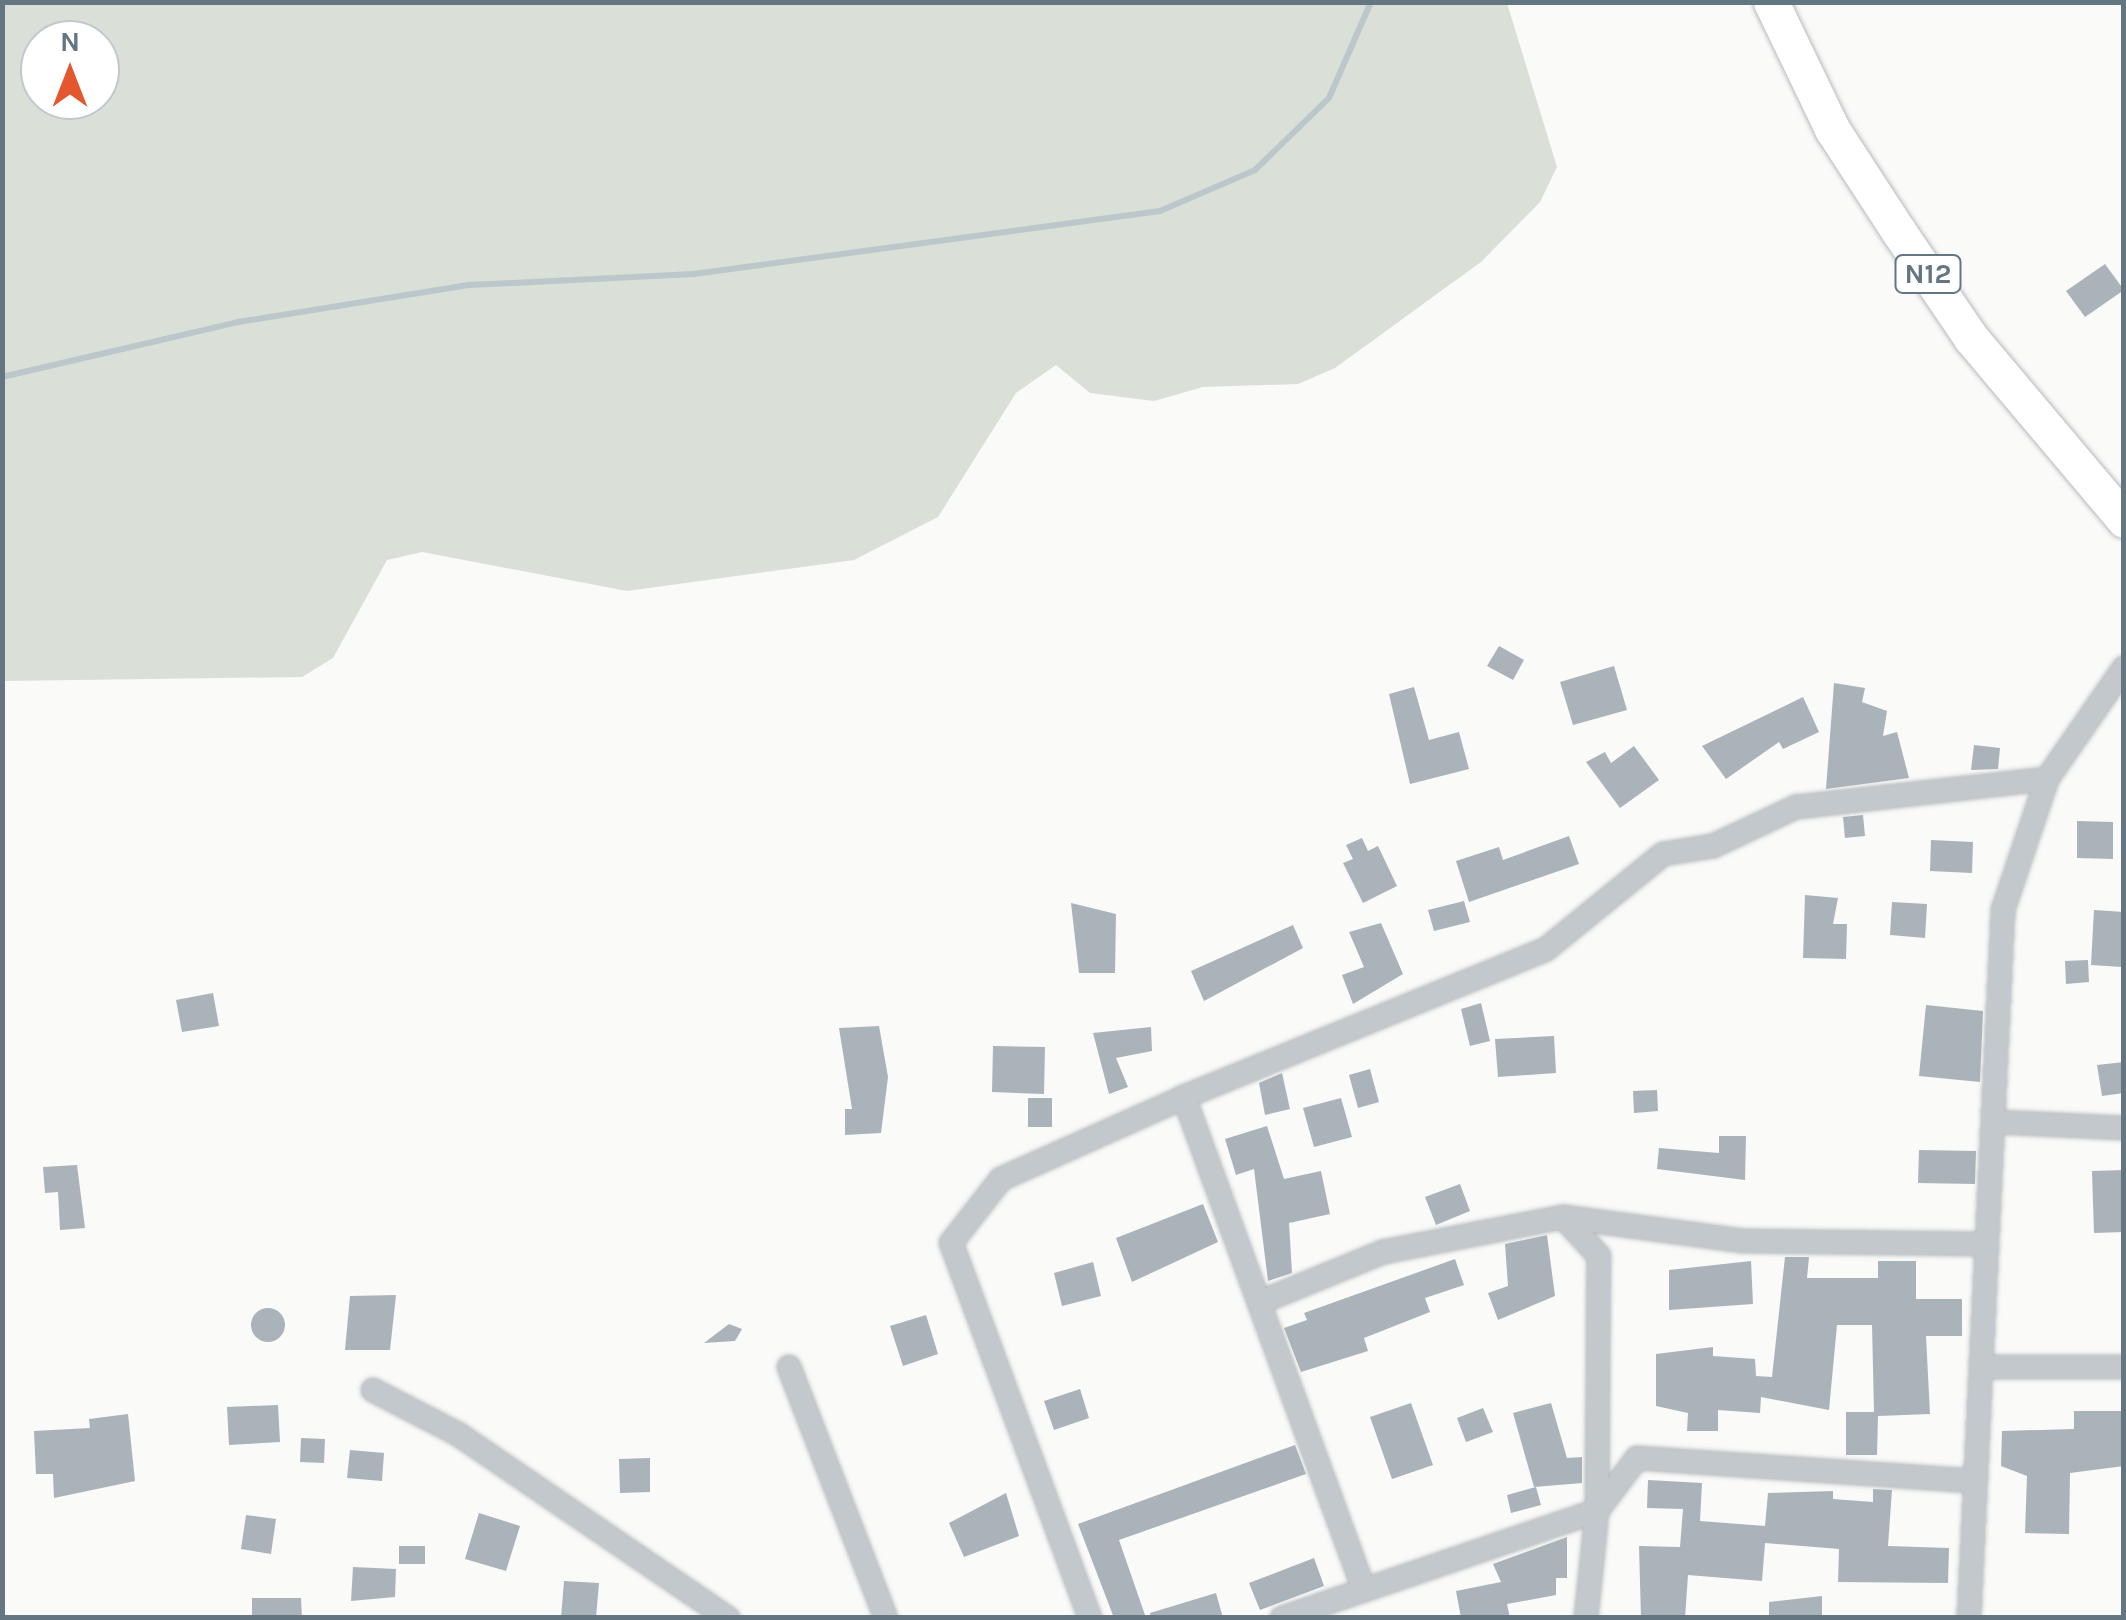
<!DOCTYPE html>
<html>
<head>
<meta charset="utf-8">
<style>
	body { margin:0 }
	#map { position:relative; width:2126px; height:1620px; overflow:hidden; background:#fafaf8; font-family:Karla,sans-serif }
	div>[style] { position:absolute }
	[style*='--x'] { left:calc(var(--x)*1px); top:calc(var(--y)*1px); width:calc(var(--w)*1px); rotate:calc(var(--a)*1deg) }
	.green>* { inset:0; background:#dadfd7 }
	.stream>* { height:6px; margin:-3px; padding:0 3px; transform-origin:3px; border-radius:3px; background:#bbc7cb }
	.building>* { inset:0; background:#aab3b9 }
	.round { border-radius:50% }
	.roads { filter:drop-shadow(0 0 2px #b5babe) drop-shadow(0 0 2px #b5babe) }
	.minor>* { height:22px; margin:-11px; padding:0 11px; transform-origin:11px; border-radius:11px; background:#c3c8cc }
	.primary>* { height:35px; margin:-17.5px; padding:0 17.5px; transform-origin:17.5px; border-radius:17.5px; background:#fff }
	span { translate:-50% -50%; white-space:nowrap; text-align:center; line-height:1.15; -webkit-text-stroke:10px #fff; paint-order:stroke }
	.shield-label span { padding:2px 8px; background:#fff; border:2px solid; border-radius:8px; -webkit-text-stroke-width:0 }
	.shield-label { font-size:28px; color:#657683; font-weight:700 }
	.frame { position:absolute; inset:0; border:5px solid #657683; pointer-events:none }
	.north { position:absolute; left:20px; top:20px; width:100px; height:100px; box-sizing:border-box; background:#fff; border:2px solid #c1c8cd; border-radius:50%; rotate:0deg; font-size:28px; font-weight:700; line-height:40px; text-align:center; color:#657683 }
	.north::after { content:''; display:block; margin:auto; width:35px; height:45px; background:#e4572e; clip-path:polygon(50% 0,100% 100%,50% 72%,0 100%) }
</style>
</head>
<body>
<div id="map">
	<div class="green">
		<div style="clip-path:polygon(evenodd,2px 3px,1507px 3px,1557px 167px,1540px 202px,1481px 262px,1335px 368px,1298px 384px,1203px 387px,1154px 401px,1090px 393px,1056px 365px,1016px 393px,938px 517px,854px 560px,627px 591px,422px 552px,387px 560px,333px 658px,302px 677px,3px 681px,2px 3px,40px 40px,100px 40px,100px 100px,40px 100px,40px 40px)"></div>
	</div>
	<div class="stream">
		<div style="--x:2;--y:377;--w:242;--a:-13.1"></div>
		<div style="--x:238;--y:322;--w:235;--a:-9.1"></div>
		<div style="--x:470;--y:285;--w:224;--a:-2.8"></div>
		<div style="--x:694;--y:274;--w:470;--a:-7.7"></div>
		<div style="--x:1160;--y:211;--w:103;--a:-23.3"></div>
		<div style="--x:1255;--y:170;--w:103;--a:-44.2"></div>
		<div style="--x:1329;--y:98;--w:105;--a:-66.4"></div>
	</div>
	<div class="building">
		<div style="clip-path:polygon(2105px 264px,2124px 290px,2085px 317px,2066px 291px)"></div>
		<div style="clip-path:polygon(1499px 646px,1524px 660px,1513px 680px,1487px 666px)"></div>
		<div style="clip-path:polygon(1614px 666px,1627px 710px,1573px 725px,1560px 682px)"></div>
		<div style="clip-path:polygon(1834px 683px,1865px 688px,1862px 702px,1887px 711px,1883px 736px,1897px 732px,1909px 778px,1826px 789px)"></div>
		<div style="clip-path:polygon(1414px 687px,1429px 740px,1459px 732px,1469px 769px,1410px 784px,1389px 694px)"></div>
		<div style="clip-path:polygon(1803px 697px,1819px 732px,1783px 749px,1779px 742px,1726px 779px,1702px 746px)"></div>
		<div style="clip-path:polygon(1974px 745px,2000px 748px,1998px 769px,1971px 770px)"></div>
		<div style="clip-path:polygon(1634px 746px,1659px 780px,1620px 808px,1586px 762px,1605px 752px,1611px 763px)"></div>
		<div style="clip-path:polygon(1863px 815px,1865px 836px,1845px 838px,1843px 817px)"></div>
		<div style="clip-path:polygon(2077px 821px,2113px 822px,2113px 859px,2077px 858px)"></div>
		<div style="clip-path:polygon(1569px 836px,1579px 864px,1469px 902px,1456px 861px,1499px 847px,1503px 860px)"></div>
		<div style="clip-path:polygon(1362px 838px,1368px 851px,1378px 846px,1397px 886px,1363px 903px,1343px 863px,1353px 859px,1346px 845px)"></div>
		<div style="clip-path:polygon(1931px 840px,1973px 842px,1972px 873px,1930px 871px)"></div>
		<div style="clip-path:polygon(1805px 895px,1838px 898px,1833px 924px,1847px 924px,1846px 959px,1803px 958px)"></div>
		<div style="clip-path:polygon(1464px 901px,1470px 922px,1434px 931px,1428px 910px)"></div>
		<div style="clip-path:polygon(1892px 902px,1927px 904px,1925px 938px,1890px 935px)"></div>
		<div style="clip-path:polygon(1071px 903px,1116px 914px,1115px 973px,1079px 973px)"></div>
		<div style="clip-path:polygon(2094px 910px,2124px 912px,2122px 967px,2091px 965px)"></div>
		<div style="clip-path:polygon(1381px 923px,1403px 974px,1353px 1004px,1342px 975px,1364px 967px,1349px 932px)"></div>
		<div style="clip-path:polygon(1293px 925px,1303px 948px,1204px 1001px,1191px 971px)"></div>
		<div style="clip-path:polygon(2088px 960px,2089px 982px,2066px 984px,2065px 961px)"></div>
		<div style="clip-path:polygon(213px 993px,219px 1026px,182px 1032px,176px 1000px)"></div>
		<div style="clip-path:polygon(1481px 1003px,1490px 1041px,1470px 1046px,1461px 1009px)"></div>
		<div style="clip-path:polygon(1926px 1005px,1983px 1011px,1980px 1082px,1919px 1076px)"></div>
		<div style="clip-path:polygon(879px 1026px,888px 1077px,881px 1133px,845px 1135px,845px 1109px,852px 1109px,839px 1028px)"></div>
		<div style="clip-path:polygon(1151px 1027px,1152px 1051px,1116px 1058px,1128px 1087px,1109px 1094px,1093px 1033px)"></div>
		<div style="clip-path:polygon(1554px 1036px,1556px 1073px,1498px 1077px,1495px 1039px)"></div>
		<div style="clip-path:polygon(993px 1046px,1045px 1047px,1044px 1094px,992px 1092px)"></div>
		<div style="clip-path:polygon(2124px 1062px,2124px 1093px,2102px 1096px,2097px 1065px)"></div>
		<div style="clip-path:polygon(1370px 1069px,1379px 1102px,1358px 1108px,1349px 1075px)"></div>
		<div style="clip-path:polygon(1282px 1073px,1290px 1109px,1265px 1115px,1259px 1083px)"></div>
		<div style="clip-path:polygon(1657px 1090px,1658px 1111px,1634px 1113px,1633px 1091px)"></div>
		<div style="clip-path:polygon(1028px 1098px,1052px 1098px,1052px 1127px,1028px 1127px)"></div>
		<div style="clip-path:polygon(1341px 1098px,1352px 1137px,1314px 1147px,1303px 1108px)"></div>
		<div style="clip-path:polygon(1267px 1126px,1284px 1179px,1321px 1171px,1330px 1214px,1289px 1223px,1292px 1273px,1268px 1281px,1254px 1169px,1236px 1175px,1225px 1139px)"></div>
		<div style="clip-path:polygon(1719px 1136px,1746px 1136px,1745px 1180px,1657px 1169px,1659px 1148px,1719px 1153px)"></div>
		<div style="clip-path:polygon(1919px 1150px,1976px 1151px,1975px 1184px,1918px 1183px)"></div>
		<div style="clip-path:polygon(77px 1165px,85px 1228px,60px 1230px,58px 1192px,45px 1193px,43px 1167px)"></div>
		<div style="clip-path:polygon(2124px 1170px,2124px 1232px,2094px 1233px,2092px 1171px)"></div>
		<div style="clip-path:polygon(1460px 1184px,1470px 1211px,1436px 1225px,1425px 1197px)"></div>
		<div style="clip-path:polygon(1203px 1204px,1218px 1242px,1132px 1282px,1116px 1238px)"></div>
		<div style="clip-path:polygon(1547px 1235px,1555px 1296px,1498px 1320px,1488px 1293px,1508px 1286px,1505px 1244px)"></div>
		<div style="clip-path:polygon(1785px 1257px,1809px 1257px,1807px 1278px,1878px 1278px,1878px 1261px,1916px 1261px,1916px 1299px,1962px 1299px,1962px 1336px,1926px 1336px,1930px 1414px,1878px 1416px,1877px 1455px,1846px 1455px,1846px 1412px,1874px 1412px,1872px 1325px,1837px 1325px,1829px 1410px,1761px 1397px,1760px 1413px,1718px 1410px,1718px 1431px,1687px 1431px,1688px 1413px,1656px 1406px,1656px 1354px,1713px 1347px,1713px 1356px,1755px 1359px,1756px 1376px,1772px 1377px)"></div>
		<div style="clip-path:polygon(1455px 1259px,1464px 1285px,1425px 1298px,1430px 1312px,1364px 1338px,1368px 1351px,1301px 1372px,1284px 1328px,1307px 1320px,1304px 1313px)"></div>
		<div style="clip-path:polygon(1751px 1261px,1753px 1304px,1669px 1310px,1669px 1270px)"></div>
		<div style="clip-path:polygon(1093px 1262px,1101px 1296px,1062px 1306px,1054px 1273px)"></div>
		<div style="clip-path:polygon(396px 1295px,390px 1350px,345px 1350px,350px 1296px)"></div>
		<div class="round" style="left:251px;top:1308px;width:34px;height:34px"></div>
		<div style="clip-path:polygon(926px 1315px,938px 1354px,903px 1366px,890px 1326px)"></div>
		<div style="clip-path:polygon(729px 1324px,742px 1329px,735px 1341px,704px 1343px)"></div>
		<div style="clip-path:polygon(1080px 1389px,1089px 1418px,1054px 1430px,1044px 1401px)"></div>
		<div style="clip-path:polygon(1411px 1403px,1433px 1465px,1392px 1479px,1370px 1417px)"></div>
		<div style="clip-path:polygon(1551px 1403px,1567px 1458px,1582px 1457px,1582px 1483px,1534px 1487px,1513px 1413px)"></div>
		<div style="clip-path:polygon(278px 1405px,280px 1442px,229px 1445px,227px 1407px)"></div>
		<div style="clip-path:polygon(1483px 1408px,1493px 1432px,1466px 1442px,1457px 1418px)"></div>
		<div style="clip-path:polygon(2074px 1411px,2124px 1411px,2124px 1466px,2070px 1473px,2069px 1534px,2025px 1533px,2027px 1476px,2001px 1466px,2002px 1431px,2074px 1429px)"></div>
		<div style="clip-path:polygon(128px 1414px,135px 1481px,54px 1498px,53px 1474px,36px 1474px,34px 1431px,90px 1428px,89px 1419px)"></div>
		<div style="clip-path:polygon(301px 1438px,325px 1439px,324px 1463px,300px 1462px)"></div>
		<div style="clip-path:polygon(1295px 1445px,1306px 1474px,1119px 1540px,1146px 1618px,1114px 1618px,1078px 1524px)"></div>
		<div style="clip-path:polygon(350px 1450px,384px 1453px,382px 1481px,347px 1478px)"></div>
		<div style="clip-path:polygon(650px 1458px,650px 1492px,620px 1493px,619px 1459px)"></div>
		<div style="clip-path:polygon(1648px 1480px,1702px 1483px,1700px 1521px,1765px 1526px,1768px 1493px,1833px 1491px,1833px 1499px,1873px 1502px,1873px 1489px,1892px 1490px,1888px 1546px,1949px 1548px,1948px 1583px,1838px 1582px,1839px 1549px,1765px 1543px,1762px 1581px,1688px 1575px,1685px 1618px,1641px 1618px,1639px 1546px,1680px 1547px,1683px 1509px,1647px 1508px)"></div>
		<div style="clip-path:polygon(1536px 1487px,1541px 1505px,1511px 1513px,1507px 1495px)"></div>
		<div style="clip-path:polygon(1006px 1493px,1019px 1536px,964px 1557px,949px 1523px)"></div>
		<div style="clip-path:polygon(479px 1513px,520px 1526px,506px 1571px,465px 1559px)"></div>
		<div style="clip-path:polygon(246px 1515px,276px 1519px,271px 1554px,241px 1549px)"></div>
		<div style="clip-path:polygon(1567px 1537px,1567px 1578px,1556px 1578px,1556px 1595px,1507px 1604px,1510px 1618px,1461px 1618px,1456px 1591px,1501px 1582px,1493px 1564px)"></div>
		<div style="clip-path:polygon(399px 1546px,425px 1546px,425px 1564px,399px 1564px)"></div>
		<div style="clip-path:polygon(1314px 1558px,1324px 1586px,1260px 1610px,1249px 1583px)"></div>
		<div style="clip-path:polygon(353px 1567px,396px 1569px,395px 1597px,351px 1601px)"></div>
		<div style="clip-path:polygon(564px 1581px,599px 1583px,596px 1618px,561px 1618px)"></div>
		<div style="clip-path:polygon(1216px 1593px,1223px 1618px,1151px 1618px,1150px 1613px)"></div>
		<div style="clip-path:polygon(1822px 1596px,1822px 1617px,1769px 1617px,1769px 1602px)"></div>
		<div style="clip-path:polygon(252px 1598px,301px 1598px,302px 1618px,252px 1618px)"></div>
	</div>
	<div class="roads">
		<div class="minor">
			<div style="--x:1996;--y:1122;--w:128;--a:2.7"></div>
			<div style="--x:1261;--y:1302;--w:132;--a:-22.3"></div>
			<div style="--x:1383;--y:1252;--w:183;--a:-11"></div>
			<div style="--x:789;--y:1367;--w:269;--a:68.9"></div>
			<div style="--x:1987;--y:1367;--w:137;--a:0"></div>
			<div style="--x:373;--y:1390;--w:96;--a:27.4"></div>
			<div style="--x:458;--y:1434;--w:327;--a:34.3"></div>
			<div style="--x:1363;--y:1587;--w:522;--a:-110.07"></div>
			<div style="--x:1184;--y:1097;--w:390;--a:-22.2"></div>
			<div style="--x:1545;--y:950;--w:152;--a:-39.1"></div>
			<div style="--x:1663;--y:854;--w:51;--a:-9.1"></div>
			<div style="--x:1713;--y:846;--w:92;--a:-25.2"></div>
			<div style="--x:1796;--y:807;--w:253;--a:-6.4"></div>
			<div style="--x:1090;--y:1618;--w:400;--a:-110.3"></div>
			<div style="--x:951;--y:1243;--w:81;--a:-52"></div>
			<div style="--x:1001;--y:1179;--w:201;--a:-24.1"></div>
			<div style="--x:1282;--y:1618;--w:333;--a:-18.8"></div>
			<div style="--x:1597;--y:1511;--w:66;--a:-53"></div>
			<div style="--x:1637;--y:1458;--w:338;--a:3.9"></div>
			<div style="--x:1586;--y:1618;--w:108;--a:-84.1"></div>
			<div style="--x:1597;--y:1511;--w:255;--a:-89.6"></div>
			<div style="--x:1599;--y:1256;--w:53;--a:-132.7"></div>
			<div style="--x:1563;--y:1217;--w:181;--a:7.6"></div>
			<div style="--x:1742;--y:1241;--w:245;--a:0.7"></div>
			<div style="--x:1969;--y:1618;--w:709;--a:-87.25"></div>
			<div style="--x:2003;--y:910;--w:138;--a:-71.4"></div>
			<div style="--x:2047;--y:779;--w:135;--a:-55.3"></div>
		</div>
		<div class="primary">
			<div style="--x:1771;--y:2;--w:141;--a:64.3"></div>
			<div style="--x:1832;--y:129;--w:123;--a:57"></div>
			<div style="--x:1899;--y:232;--w:128;--a:55.8"></div>
			<div style="--x:1971;--y:338;--w:238;--a:49.9"></div>
		</div>
	</div>
	<div class="shield-label">
		<span style="left:1928px;top:274px">N12</span>
	</div>
	<div class="frame"></div>
	<div class="north">N</div>
</div>
</body>
</html>
